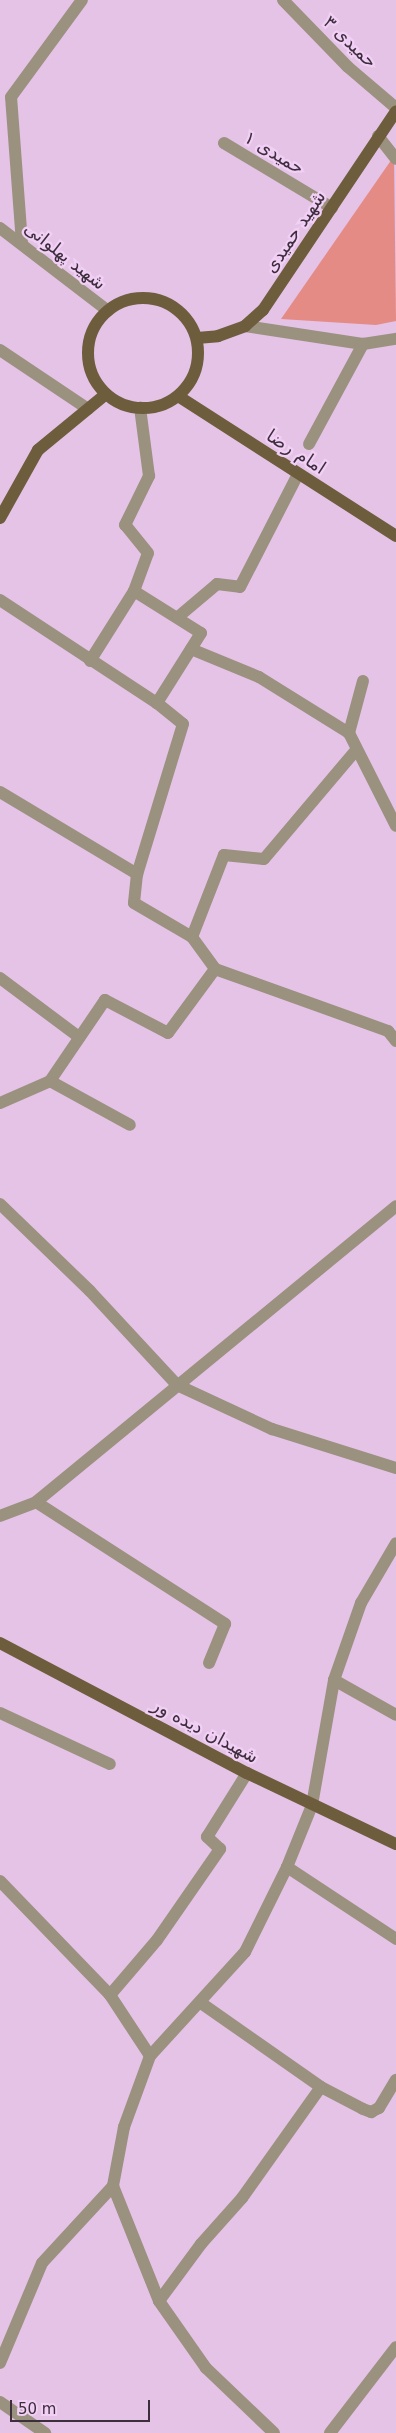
<!DOCTYPE html>
<html>
<head>
<meta charset="utf-8">
<style>
	body { margin:0 }
	#map { position:relative; width:396px; height:2433px; overflow:hidden; background:#e4c3e7; font-family:"DejaVu Sans",Cairo,sans-serif }
	div>[style] { position:absolute }
	[style*='--x'] { left:calc(var(--x)*1px); top:calc(var(--y)*1px); width:calc(var(--w)*1px); rotate:calc(var(--a)*1deg) }
	.green>* { inset:0; background:#e48b86 }
	.minor>* { height:12px; margin:-6px; padding:0 6px; transform-origin:6px; border-radius:6px; background:#9a917f }
	.major>* { height:12px; margin:-6px; padding:0 6px; transform-origin:6px; border-radius:6px; background:#6e5d3c }
	.major>.ring { margin:-6px; padding:0; box-sizing:content-box; background:none; border:12px solid #6e5d3c; border-radius:50% }
	span { translate:-50% -50%; white-space:nowrap; text-align:center; line-height:1.15; -webkit-text-stroke:4.5px #f2cff5; paint-order:stroke }
	.street-label { font-size:18px; color:#3c2e3d }
	.scale { position:absolute; left:10px; top:2400px; width:140px; height:22px; box-sizing:border-box; border:2px solid #3c2e3d; border-top:0; padding-left:6px; font-size:15px; line-height:18px; white-space:nowrap; color:#3c2e3d; -webkit-text-stroke:4px #f2cff5; paint-order:stroke }
</style>
</head>
<body>
<div id="map">
	<div class="green">
		<div style="clip-path:polygon(394px 156px,396px 321px,376px 325px,281px 319px)"></div>
	</div>
	<div class="minor">
		<div style="--x:283;--y:0;--w:93;--a:45.9"></div>
		<div style="--x:348;--y:67;--w:63;--a:40.5"></div>
		<div style="--x:378;--y:136;--w:29;--a:52"></div>
		<div style="--x:224;--y:143;--w:126;--a:31"></div>
		<div style="--x:0;--y:228;--w:136;--a:37.5"></div>
		<div style="--x:22;--y:243;--w:146;--a:-94.3"></div>
		<div style="--x:11;--y:97;--w:120;--a:-53.8"></div>
		<div style="--x:245;--y:326;--w:119;--a:8.7"></div>
		<div style="--x:363;--y:344;--w:33;--a:-9"></div>
		<div style="--x:0;--y:350;--w:106;--a:33.8"></div>
		<div style="--x:309;--y:444;--w:114;--a:-61.6"></div>
		<div style="--x:134;--y:591;--w:79;--a:32.1"></div>
		<div style="--x:201;--y:633;--w:83;--a:122.2"></div>
		<div style="--x:0;--y:600;--w:188;--a:33.3"></div>
		<div style="--x:157;--y:703;--w:33;--a:39"></div>
		<div style="--x:183;--y:724;--w:157;--a:107"></div>
		<div style="--x:137;--y:874;--w:29;--a:96"></div>
		<div style="--x:134;--y:903;--w:67;--a:30.4"></div>
		<div style="--x:192;--y:937;--w:39;--a:54"></div>
		<div style="--x:178;--y:617;--w:51;--a:-40.2"></div>
		<div style="--x:217;--y:584;--w:23;--a:7"></div>
		<div style="--x:240;--y:587;--w:127;--a:-62.8"></div>
		<div style="--x:191;--y:649;--w:74;--a:22.4"></div>
		<div style="--x:259;--y:677;--w:106;--a:31.9"></div>
		<div style="--x:90;--y:661;--w:83;--a:-57.8"></div>
		<div style="--x:134;--y:591;--w:40;--a:-69.8"></div>
		<div style="--x:148;--y:553;--w:36;--a:-129"></div>
		<div style="--x:125;--y:525;--w:55;--a:-63.9"></div>
		<div style="--x:149;--y:476;--w:69;--a:-97.5"></div>
		<div style="--x:363;--y:681;--w:54;--a:105.1"></div>
		<div style="--x:349;--y:733;--w:104;--a:63.2"></div>
		<div style="--x:0;--y:792;--w:160;--a:30.9"></div>
		<div style="--x:192;--y:937;--w:88;--a:-68.7"></div>
		<div style="--x:224;--y:855;--w:40;--a:5.7"></div>
		<div style="--x:264;--y:859;--w:143;--a:-49.8"></div>
		<div style="--x:0;--y:978;--w:99;--a:36.8"></div>
		<div style="--x:50;--y:1081;--w:91;--a:28.8"></div>
		<div style="--x:0;--y:1103;--w:55;--a:-23.7"></div>
		<div style="--x:50;--y:1081;--w:98;--a:-55.8"></div>
		<div style="--x:105;--y:1000;--w:71;--a:27.6"></div>
		<div style="--x:168;--y:1033;--w:79;--a:-53.7"></div>
		<div style="--x:215;--y:969;--w:184;--a:19.7"></div>
		<div style="--x:388;--y:1031;--w:13;--a:51"></div>
		<div style="--x:0;--y:1204;--w:125;--a:44"></div>
		<div style="--x:90;--y:1291;--w:128;--a:47.2"></div>
		<div style="--x:177;--y:1385;--w:105;--a:24.9"></div>
		<div style="--x:272;--y:1429;--w:130;--a:17.5"></div>
		<div style="--x:36;--y:1502;--w:225;--a:32.8"></div>
		<div style="--x:225;--y:1624;--w:42;--a:112.3"></div>
		<div style="--x:0;--y:1516;--w:39;--a:-21"></div>
		<div style="--x:36;--y:1502;--w:466;--a:-39.4"></div>
		<div style="--x:334;--y:1680;--w:71;--a:29.4"></div>
		<div style="--x:0;--y:1713;--w:121;--a:24.9"></div>
		<div style="--x:287;--y:1867;--w:131;--a:33.4"></div>
		<div style="--x:0;--y:1881;--w:158;--a:46"></div>
		<div style="--x:110;--y:1995;--w:73;--a:56.7"></div>
		<div style="--x:150;--y:2056;--w:76;--a:110.1"></div>
		<div style="--x:124;--y:2127;--w:60;--a:100.6"></div>
		<div style="--x:113;--y:2186;--w:124;--a:68.2"></div>
		<div style="--x:159;--y:2301;--w:82;--a:55"></div>
		<div style="--x:206;--y:2368;--w:94;--a:43.7"></div>
		<div style="--x:110;--y:1995;--w:72;--a:-49.5"></div>
		<div style="--x:157;--y:1940;--w:111;--a:-55.3"></div>
		<div style="--x:220;--y:1849;--w:18;--a:-137"></div>
		<div style="--x:207;--y:1837;--w:75;--a:-58"></div>
		<div style="--x:201;--y:2003;--w:146;--a:35"></div>
		<div style="--x:321;--y:2087;--w:47;--a:27.6"></div>
		<div style="--x:363;--y:2109;--w:9;--a:21"></div>
		<div style="--x:371;--y:2112;--w:9;--a:-27"></div>
		<div style="--x:379;--y:2108;--w:33;--a:-59"></div>
		<div style="--x:150;--y:2056;--w:141;--a:-47.6"></div>
		<div style="--x:245;--y:1952;--w:95;--a:-63.7"></div>
		<div style="--x:287;--y:1867;--w:67;--a:-68"></div>
		<div style="--x:312;--y:1805;--w:127;--a:-80"></div>
		<div style="--x:334;--y:1680;--w:82;--a:-70.7"></div>
		<div style="--x:361;--y:1603;--w:69;--a:-59.7"></div>
		<div style="--x:159;--y:2301;--w:71;--a:-53.6"></div>
		<div style="--x:201;--y:2244;--w:62;--a:-48.3"></div>
		<div style="--x:242;--y:2198;--w:136;--a:-54.6"></div>
		<div style="--x:0;--y:2363;--w:108;--a:-67.2"></div>
		<div style="--x:42;--y:2263;--w:105;--a:-47.3"></div>
		<div style="--x:0;--y:2402;--w:55;--a:34.6"></div>
		<div style="--x:330;--y:2433;--w:108;--a:-52.5"></div>
	</div>
	<div class="major">
		<div class="ring" style="left:88px;top:298px;width:98px;height:98px"></div>
		<div style="--x:197;--y:338;--w:21;--a:-5"></div>
		<div style="--x:218;--y:336;--w:29;--a:-20"></div>
		<div style="--x:245;--y:326;--w:24;--a:-42"></div>
		<div style="--x:263;--y:310;--w:239;--a:-56.2"></div>
		<div style="--x:178;--y:396;--w:259;--a:32.7"></div>
		<div style="--x:0;--y:518;--w:78;--a:-60.8"></div>
		<div style="--x:38;--y:450;--w:88;--a:-39.5"></div>
		<div style="--x:0;--y:1643;--w:279;--a:27.8"></div>
		<div style="--x:247;--y:1773;--w:165;--a:25.5"></div>
	</div>
	<div class="street-label">
		<span style="left:350px;top:42px;rotate:44deg">حمیدی ۳</span>
		<span style="left:274px;top:153px;rotate:31deg">حمیدی ۱</span>
		<span style="left:295px;top:232px;rotate:-56deg">شهید حمیدی</span>
		<span style="left:65px;top:256px;rotate:38deg">شهید پهلوانی</span>
		<span style="left:296px;top:452px;rotate:33deg">امام رضا</span>
		<span style="left:205px;top:1731px;rotate:28deg">شهیدان دیده ور</span>
	</div>
	<div class="scale">50 m</div>
</div>
</body>
</html>
